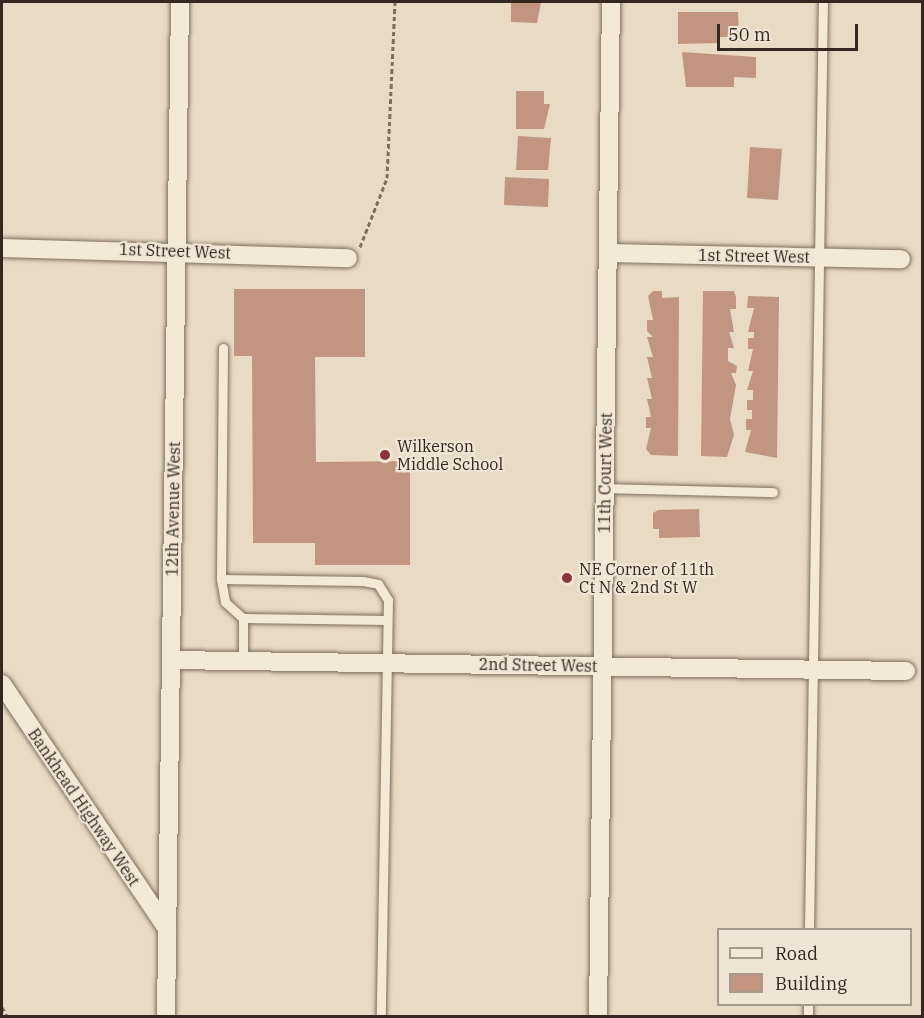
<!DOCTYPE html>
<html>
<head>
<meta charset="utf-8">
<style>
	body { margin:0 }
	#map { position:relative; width:924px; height:1018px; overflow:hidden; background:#e8dac5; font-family:"IBM Plex Serif",serif }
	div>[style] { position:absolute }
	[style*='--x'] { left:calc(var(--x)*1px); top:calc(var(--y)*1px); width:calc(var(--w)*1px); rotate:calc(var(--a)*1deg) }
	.building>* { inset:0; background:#c19580 }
	.path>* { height:3px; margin-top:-1.5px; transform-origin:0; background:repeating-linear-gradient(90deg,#816d5e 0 4.5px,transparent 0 7.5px) }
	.roads { filter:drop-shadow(0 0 2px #816d5e) drop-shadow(0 0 2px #816d5e) }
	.lane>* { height:9px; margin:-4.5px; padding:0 4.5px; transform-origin:4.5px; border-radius:4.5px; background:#f4e9d7 }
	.street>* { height:18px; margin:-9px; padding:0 9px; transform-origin:9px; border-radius:9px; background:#f4e9d7 }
	.dots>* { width:16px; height:16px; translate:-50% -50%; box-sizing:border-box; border:3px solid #f0e5d4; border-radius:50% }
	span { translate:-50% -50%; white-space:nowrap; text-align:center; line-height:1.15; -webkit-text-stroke:4.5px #f0e5d4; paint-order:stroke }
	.street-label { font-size:16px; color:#33271f }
	.poi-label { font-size:16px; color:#33271f }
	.left { translate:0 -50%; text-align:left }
	.frame { position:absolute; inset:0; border:3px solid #33271f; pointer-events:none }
	.legend { position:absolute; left:717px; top:928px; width:195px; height:78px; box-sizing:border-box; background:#f0e5d4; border:2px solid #a4998c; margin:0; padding:8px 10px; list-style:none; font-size:18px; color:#33271f }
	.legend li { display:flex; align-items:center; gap:12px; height:30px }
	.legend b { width:30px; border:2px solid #a4998c }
	.scale { position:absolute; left:717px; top:24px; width:141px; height:27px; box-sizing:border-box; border:3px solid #33271f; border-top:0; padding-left:8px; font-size:18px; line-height:21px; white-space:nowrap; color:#33271f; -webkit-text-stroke:4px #f0e5d4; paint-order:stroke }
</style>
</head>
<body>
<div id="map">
	<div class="building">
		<div style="clip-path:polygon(511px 2px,541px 2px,537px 23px,511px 22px)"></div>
		<div style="clip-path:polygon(678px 12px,738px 12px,739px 37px,720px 37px,720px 43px,678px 44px)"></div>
		<div style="clip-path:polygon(682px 52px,756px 57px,756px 78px,734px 77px,734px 87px,686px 87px)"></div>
		<div style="clip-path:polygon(516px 91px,544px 91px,544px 104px,550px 104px,544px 129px,516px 129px)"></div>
		<div style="clip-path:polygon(518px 136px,551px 138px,548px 170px,516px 170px)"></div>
		<div style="clip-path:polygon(750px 147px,782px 149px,778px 200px,747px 198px)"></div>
		<div style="clip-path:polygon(505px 177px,549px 179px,548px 207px,504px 205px)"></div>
		<div style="clip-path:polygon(234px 289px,365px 289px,365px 357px,315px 357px,316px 462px,410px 461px,410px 565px,315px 565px,315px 543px,253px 543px,252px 356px,234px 356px)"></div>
		<div style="clip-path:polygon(653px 291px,662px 291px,662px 298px,679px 297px,678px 456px,651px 455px,646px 449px,651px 428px,646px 428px,646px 417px,651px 417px,647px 399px,652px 399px,647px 378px,652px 378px,647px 357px,653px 357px,647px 337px,653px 337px,647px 331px,647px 320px,653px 320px,648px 296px)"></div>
		<div style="clip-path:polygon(703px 291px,734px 291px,736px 297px,736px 309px,730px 309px,734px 332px,729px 332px,734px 348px,728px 348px,728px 361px,737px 366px,736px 373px,731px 373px,736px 385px,730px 419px,734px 435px,727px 457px,701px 456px)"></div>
		<div style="clip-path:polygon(748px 296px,779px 297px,777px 458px,745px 452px,751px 430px,746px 430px,746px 419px,752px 419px,752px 410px,747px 410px,747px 400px,753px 400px,753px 390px,747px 390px,753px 371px,748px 371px,753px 349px,748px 349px,748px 338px,754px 338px,754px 332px,748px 332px,754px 308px,747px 308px)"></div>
		<div style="clip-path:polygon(699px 509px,700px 537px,659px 538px,659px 529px,653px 529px,653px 513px,658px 510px)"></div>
	</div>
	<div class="path">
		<div style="--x:360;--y:247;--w:74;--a:-68.6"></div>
		<div style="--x:387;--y:178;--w:176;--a:-87.4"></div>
		<div style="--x:2;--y:1007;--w:10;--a:61"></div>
	</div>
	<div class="roads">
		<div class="lane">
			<div style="--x:223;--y:348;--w:231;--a:90.5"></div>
			<div style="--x:221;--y:579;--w:23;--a:80"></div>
			<div style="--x:225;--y:602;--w:24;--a:42"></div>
			<div style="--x:243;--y:618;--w:144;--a:0.8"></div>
			<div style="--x:605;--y:488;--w:168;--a:1.4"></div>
			<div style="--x:221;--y:579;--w:142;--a:0.8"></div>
			<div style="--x:363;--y:581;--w:15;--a:11"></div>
			<div style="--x:378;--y:584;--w:19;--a:58"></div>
			<div style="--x:388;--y:600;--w:416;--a:91"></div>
			<div style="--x:243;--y:618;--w:43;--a:90"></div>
			<div style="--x:809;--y:930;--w:928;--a:-89.14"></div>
			<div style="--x:808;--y:1016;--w:12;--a:-90"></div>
		</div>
		<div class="street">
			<div style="--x:2;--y:248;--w:346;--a:1.7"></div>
			<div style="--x:608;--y:253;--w:293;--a:1.2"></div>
			<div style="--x:171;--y:660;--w:735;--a:0.86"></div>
			<div style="--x:2;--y:684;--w:295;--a:56"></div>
			<div style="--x:166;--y:1016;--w:1014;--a:-89.21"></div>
			<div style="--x:598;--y:1016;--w:1014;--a:-89.27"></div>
		</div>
	</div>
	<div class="dots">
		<div style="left:385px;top:455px;background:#88353e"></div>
		<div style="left:567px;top:578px;background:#88353e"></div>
	</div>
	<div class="street-label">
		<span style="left:175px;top:251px;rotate:2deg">1st Street West</span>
		<span style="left:754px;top:256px;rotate:1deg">1st Street West</span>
		<span style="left:605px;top:473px;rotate:-89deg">11th Court West</span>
		<span style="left:173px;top:509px;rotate:-89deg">12th Avenue West</span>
		<span style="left:538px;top:665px;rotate:1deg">2nd Street West</span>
		<span style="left:84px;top:807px;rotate:56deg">Bankhead Highway West</span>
	</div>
	<div class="poi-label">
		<span class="left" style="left:397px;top:455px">Wilkerson<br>Middle School</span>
		<span class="left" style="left:579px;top:578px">NE Corner of 11th<br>Ct N &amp; 2nd St W</span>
	</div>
	<div class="frame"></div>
	<ul class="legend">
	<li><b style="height:8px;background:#f4e9d7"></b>Road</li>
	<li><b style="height:16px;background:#c19580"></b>Building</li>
	</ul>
	<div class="scale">50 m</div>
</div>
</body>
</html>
